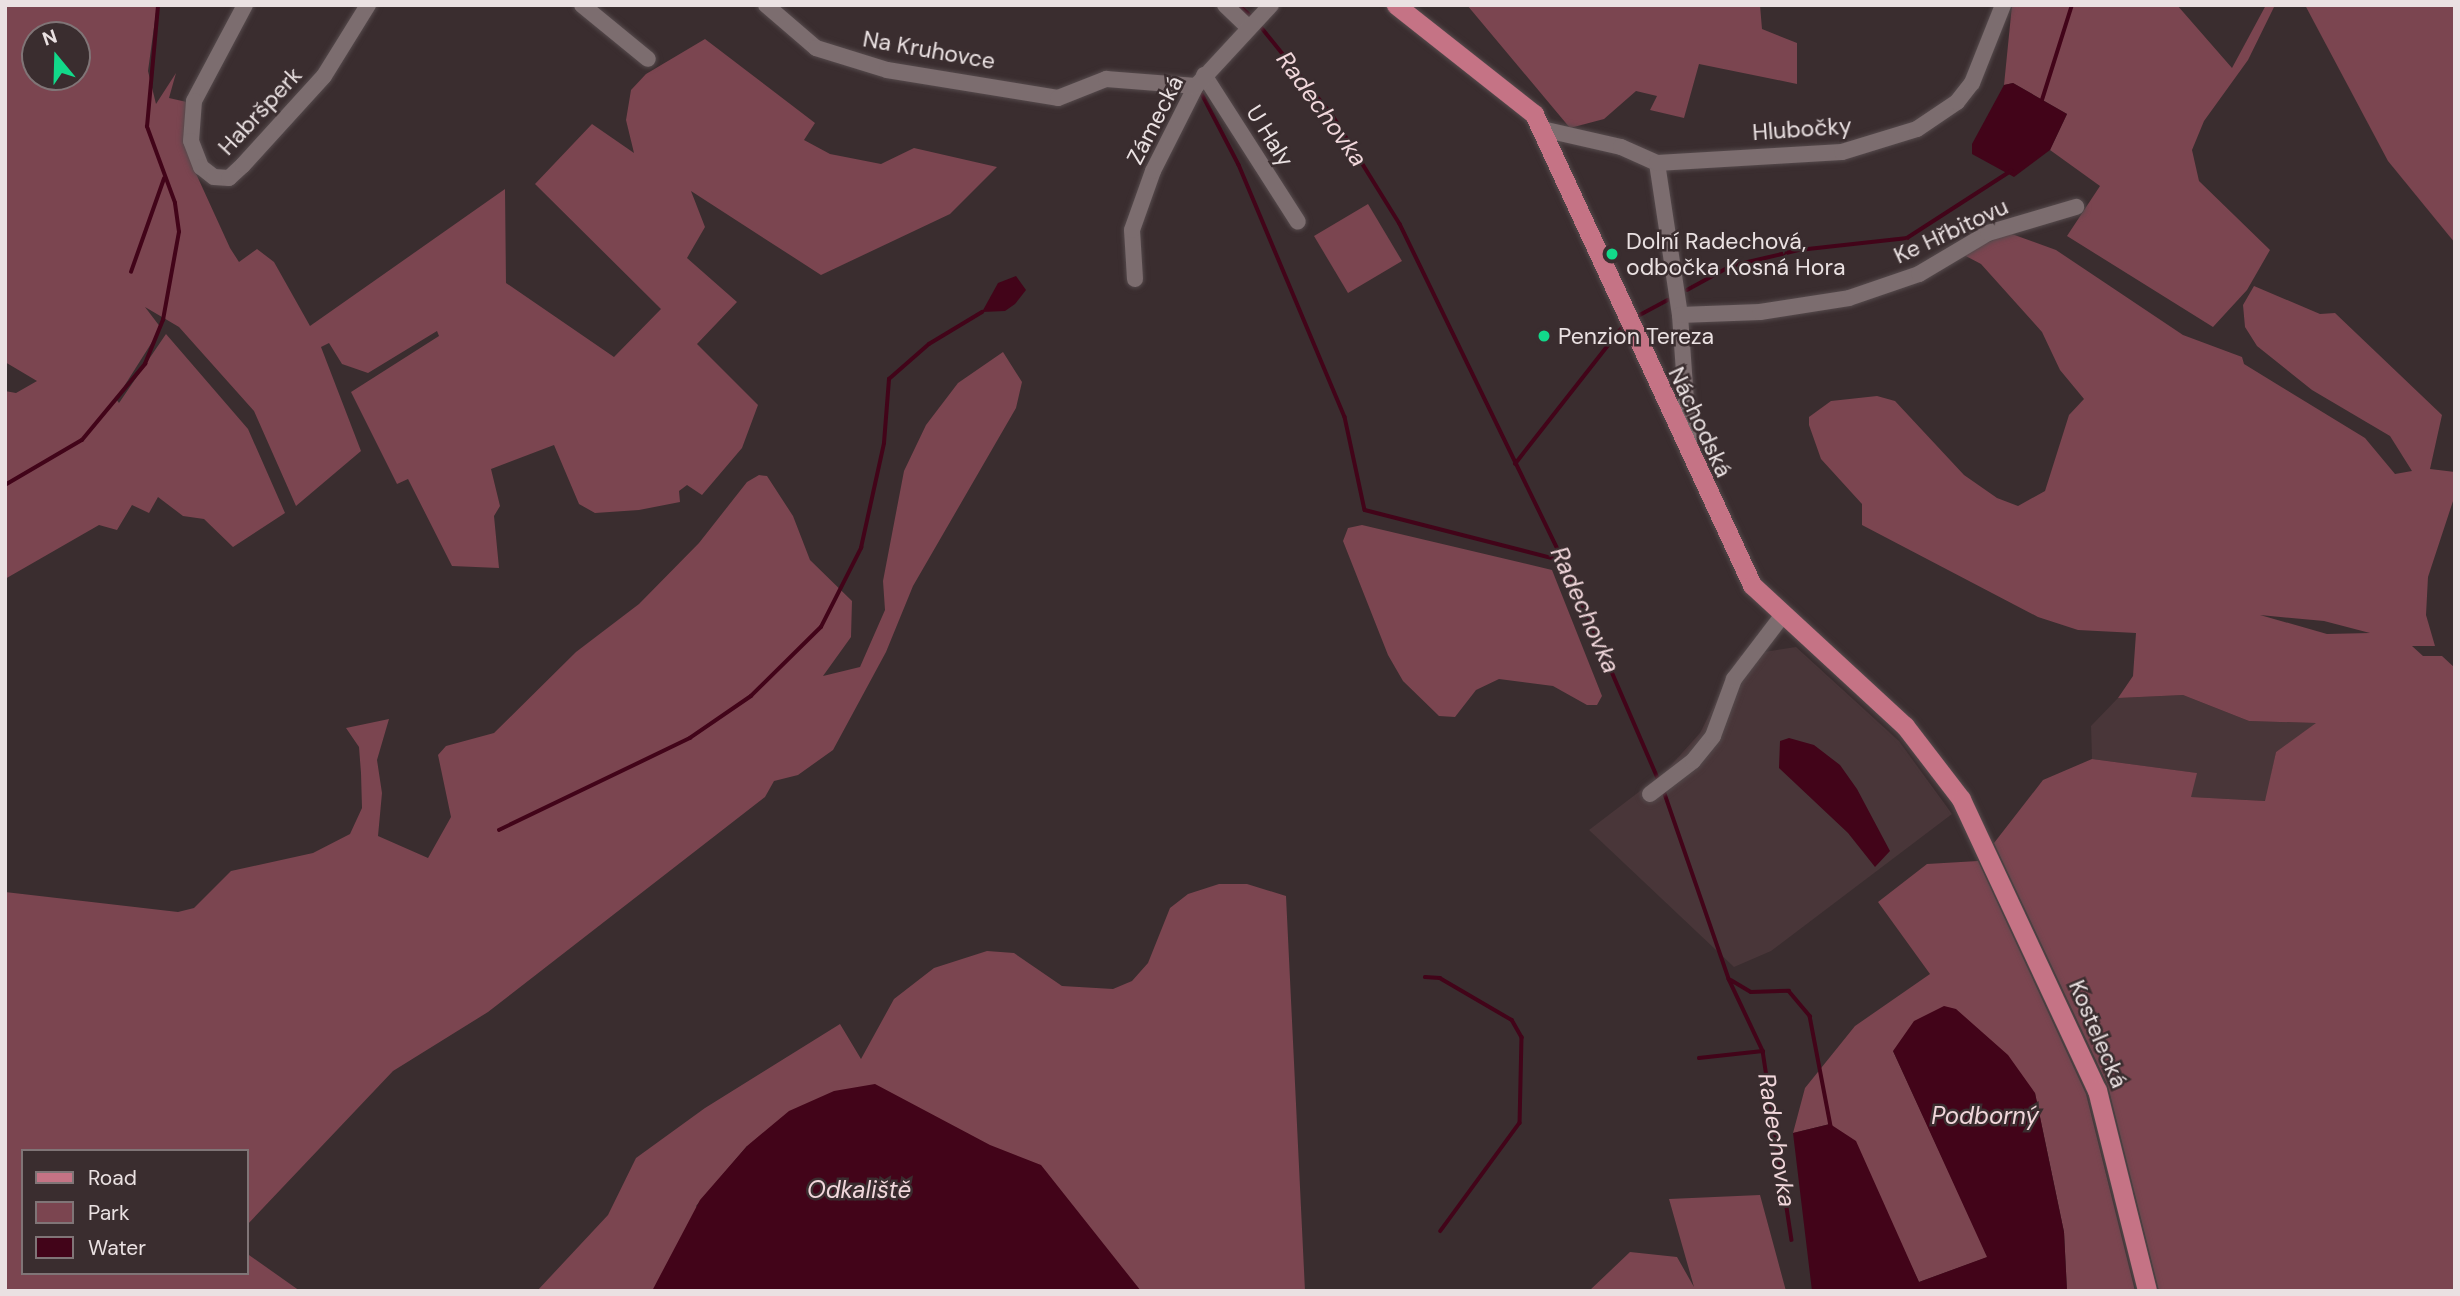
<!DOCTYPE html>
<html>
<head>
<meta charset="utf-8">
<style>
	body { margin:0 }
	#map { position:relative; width:2460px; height:1296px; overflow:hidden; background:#3a2d2f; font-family:"DM Sans",sans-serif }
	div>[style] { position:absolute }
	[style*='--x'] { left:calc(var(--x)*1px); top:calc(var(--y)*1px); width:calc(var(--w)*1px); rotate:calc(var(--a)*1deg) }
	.built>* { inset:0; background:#493639 }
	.green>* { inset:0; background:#7b4550 }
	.water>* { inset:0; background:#420419 }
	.stream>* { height:3.5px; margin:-1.75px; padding:0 1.75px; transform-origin:1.75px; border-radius:1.75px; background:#420419 }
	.roads { filter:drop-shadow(0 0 2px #554a4c) drop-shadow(0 0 2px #554a4c) }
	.minor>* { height:16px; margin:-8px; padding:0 8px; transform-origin:8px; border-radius:8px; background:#7c6d6f }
	.primary>* { height:19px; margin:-9.5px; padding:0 9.5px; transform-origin:9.5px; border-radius:9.5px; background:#c57385 }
	.dots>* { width:19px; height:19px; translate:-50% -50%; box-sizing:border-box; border:4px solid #3a2d2f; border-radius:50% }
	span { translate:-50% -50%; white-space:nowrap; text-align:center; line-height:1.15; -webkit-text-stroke:5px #3a2d2f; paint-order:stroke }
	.street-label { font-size:23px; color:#eae1e2 }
	.poi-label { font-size:23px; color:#eae1e2 }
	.left { translate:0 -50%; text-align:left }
	.water-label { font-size:24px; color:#f1d7db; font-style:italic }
	.frame { position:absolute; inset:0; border:7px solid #eae1e2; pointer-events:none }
	.legend { position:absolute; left:21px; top:1149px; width:228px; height:126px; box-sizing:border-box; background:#3a2d2f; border:2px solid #807577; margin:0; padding:9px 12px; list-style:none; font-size:21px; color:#eae1e2 }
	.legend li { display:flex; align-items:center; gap:14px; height:35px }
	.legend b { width:35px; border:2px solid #807577 }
	.north { position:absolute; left:21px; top:21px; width:70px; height:70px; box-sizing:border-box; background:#3a2d2f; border:2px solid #807577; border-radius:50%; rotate:341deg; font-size:19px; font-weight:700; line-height:28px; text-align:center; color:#eae1e2 }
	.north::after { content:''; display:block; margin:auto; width:24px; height:32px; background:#12d98a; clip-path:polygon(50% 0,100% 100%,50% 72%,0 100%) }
</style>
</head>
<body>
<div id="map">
	<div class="built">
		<div style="clip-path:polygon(1796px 647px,1899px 741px,1952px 814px,1771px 951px,1734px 967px,1589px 830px,1665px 772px,1700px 733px,1739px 656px)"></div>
		<div style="clip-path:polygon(2183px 695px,2249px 721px,2317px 723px,2276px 752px,2266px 801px,2190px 797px,2196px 773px,2092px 759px,2091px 726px,2118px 698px)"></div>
	</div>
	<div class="green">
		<div style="clip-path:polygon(evenodd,5px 5px,157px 5px,148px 71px,156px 104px,176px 73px,169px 98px,191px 103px,193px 167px,230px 248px,239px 262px,257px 249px,274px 262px,310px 326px,505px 189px,506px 283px,614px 357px,661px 309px,535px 184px,592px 124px,634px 153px,626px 120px,631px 90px,646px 74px,705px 39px,815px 123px,804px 140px,830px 154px,881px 164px,914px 148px,997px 167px,950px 214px,821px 275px,691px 191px,705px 227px,687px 258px,737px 302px,697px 344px,758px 405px,742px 448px,702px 495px,687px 485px,679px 491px,680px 502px,639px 510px,595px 513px,579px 504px,554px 445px,491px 469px,500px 506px,494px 516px,499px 568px,452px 566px,408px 479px,397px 484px,351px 392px,439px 336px,437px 331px,368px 373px,342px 364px,329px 343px,321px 347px,361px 451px,296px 506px,254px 411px,179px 327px,145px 307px,161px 328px,116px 399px,119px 403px,166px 334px,248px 429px,285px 513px,233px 547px,204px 519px,183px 516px,158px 497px,149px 513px,132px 505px,117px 530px,99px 525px,5px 579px,5px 391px,16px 393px,37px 381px,5px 362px,5px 5px,35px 35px,77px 35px,77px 77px,35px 77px,35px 35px)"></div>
		<div style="clip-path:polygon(1467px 5px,1760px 5px,1762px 29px,1797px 43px,1797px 84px,1699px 64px,1684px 118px,1650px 110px,1657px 96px,1636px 91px,1604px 119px,1570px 128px)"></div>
		<div style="clip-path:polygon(2012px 5px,2177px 5px,2232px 68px,2266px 5px,2275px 5px,2248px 60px,2204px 121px,2192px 150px,2199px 181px,2270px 250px,2247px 290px,2213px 327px,2067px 236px,2100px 186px,2050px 150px,2067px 114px,2013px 83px,2004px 85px)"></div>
		<div style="clip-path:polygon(2305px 5px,2455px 5px,2455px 243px,2388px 161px)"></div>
		<div style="clip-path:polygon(1368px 204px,1402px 261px,1348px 293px,1314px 236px)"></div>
		<div style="clip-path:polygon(evenodd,2009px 233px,2056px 250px,2183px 335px,2242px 357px,2244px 364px,2365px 438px,2395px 474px,2412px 471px,2390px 436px,2312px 390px,2257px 346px,2245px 327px,2243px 305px,2254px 286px,2320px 314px,2335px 313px,2442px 415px,2430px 469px,2455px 472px,2455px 495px,2428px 577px,2426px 615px,2435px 646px,2412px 646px,2423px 656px,2442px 656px,2455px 668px,2455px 1291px,2159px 1291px,2108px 1086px,1994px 843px,2043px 780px,2092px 759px,2197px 773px,2191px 797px,2265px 801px,2276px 752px,2316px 723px,2249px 721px,2183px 695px,2118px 698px,2133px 676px,2136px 633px,2078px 630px,2038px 617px,1862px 525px,1862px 504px,1821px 459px,1809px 425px,1809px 417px,1831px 401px,1877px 396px,1895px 401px,1964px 475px,1997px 498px,2018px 506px,2045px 491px,2069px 415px,2084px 399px,2060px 370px,2042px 332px,1981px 264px,1962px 254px,2009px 233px,2260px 615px,2324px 621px,2370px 633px,2327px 634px,2260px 615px)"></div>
		<div style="clip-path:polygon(1003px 352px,1022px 382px,1016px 408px,913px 586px,886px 652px,833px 750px,798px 775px,774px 781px,765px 797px,488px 1012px,393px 1071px,247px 1225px,247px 1151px,23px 1151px,23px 1273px,247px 1273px,249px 1255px,300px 1291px,5px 1291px,5px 892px,178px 912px,194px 908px,231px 871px,313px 853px,350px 834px,362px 808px,361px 773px,359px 747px,346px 728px,389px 719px,377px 760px,382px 793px,378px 836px,428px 858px,451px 817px,438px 755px,446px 746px,494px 733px,576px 652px,639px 604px,699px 543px,747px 482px,759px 475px,767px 476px,793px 516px,810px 560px,852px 601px,851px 637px,823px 676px,860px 667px,885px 610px,883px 581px,904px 471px,926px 425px,958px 383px)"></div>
		<div style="clip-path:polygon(1362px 525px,1552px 570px,1602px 696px,1597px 705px,1587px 705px,1553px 686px,1499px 679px,1476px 690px,1455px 717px,1439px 716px,1403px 681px,1388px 655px,1343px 541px,1348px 528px)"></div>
		<div style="clip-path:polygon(1978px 861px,2086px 1094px,2135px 1291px,2067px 1291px,2064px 1232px,2035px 1093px,1893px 1051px,1988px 1257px,1919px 1282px,1889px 1220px,1830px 1124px,1793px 1133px,1805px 1088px,1855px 1026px,1930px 974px,1878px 902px,1927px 864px)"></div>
		<div style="clip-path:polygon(1219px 884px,1247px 884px,1286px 896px,1305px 1291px,934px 1291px,747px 1146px,696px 1206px,771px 1291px,537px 1291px,608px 1215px,636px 1158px,705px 1108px,840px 1024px,861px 1059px,894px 999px,934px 968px,987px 951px,1014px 953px,1062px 986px,1113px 989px,1132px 981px,1148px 963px,1170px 908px,1188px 894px)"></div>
		<div style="clip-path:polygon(1760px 1195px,1786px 1291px,1589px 1291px,1630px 1252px,1677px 1257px,1694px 1287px,1669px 1199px)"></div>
	</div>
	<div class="water">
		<div style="clip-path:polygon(2013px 83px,2067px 114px,2050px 150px,2014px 177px,1972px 154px,1972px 144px,2004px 85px)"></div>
		<div style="clip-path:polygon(1016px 276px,1026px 290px,1015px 304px,1005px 311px,982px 312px,998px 283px)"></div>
		<div style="clip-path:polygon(1789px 738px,1814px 745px,1840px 765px,1857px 789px,1890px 851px,1875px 867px,1848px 833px,1779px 768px,1780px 741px)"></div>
		<div style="clip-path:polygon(1944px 1006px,1956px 1009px,2008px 1055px,2035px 1093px,2064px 1232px,2067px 1291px,1812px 1291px,1793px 1133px,1830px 1124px,1856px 1141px,1919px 1282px,1987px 1257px,1893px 1051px,1914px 1021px)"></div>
		<div style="clip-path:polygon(875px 1084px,990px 1145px,1041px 1165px,1141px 1291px,652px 1291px,700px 1200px,747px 1146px,789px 1111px,834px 1091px)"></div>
	</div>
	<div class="stream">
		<div style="--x:1239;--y:5;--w:19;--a:43"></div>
		<div style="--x:1262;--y:28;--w:113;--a:51.1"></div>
		<div style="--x:1333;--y:116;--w:127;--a:58.2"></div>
		<div style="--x:1400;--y:224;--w:375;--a:64.1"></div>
		<div style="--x:1564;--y:561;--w:240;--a:66.6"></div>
		<div style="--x:1201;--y:92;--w:82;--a:62.5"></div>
		<div style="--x:1239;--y:165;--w:273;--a:67.2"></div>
		<div style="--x:1345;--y:417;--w:95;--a:77.9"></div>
		<div style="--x:1365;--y:510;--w:205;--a:14.4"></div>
		<div style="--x:2042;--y:100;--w:100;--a:-72.5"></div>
		<div style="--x:131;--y:272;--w:99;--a:-70.5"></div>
		<div style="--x:1687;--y:290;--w:50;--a:-28.6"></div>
		<div style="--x:1731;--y:266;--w:70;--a:-13.2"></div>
		<div style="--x:1799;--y:250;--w:109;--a:-6.3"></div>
		<div style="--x:1907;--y:238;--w:124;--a:-32.8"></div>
		<div style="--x:1636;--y:317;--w:36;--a:-28"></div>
		<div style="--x:1515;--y:464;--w:177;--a:-51.9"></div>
		<div style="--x:5;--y:485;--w:89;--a:-30.3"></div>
		<div style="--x:82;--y:440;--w:99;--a:-50.3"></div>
		<div style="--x:145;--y:364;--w:48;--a:-67.8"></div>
		<div style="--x:163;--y:320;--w:89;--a:-79.7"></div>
		<div style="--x:179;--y:232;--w:29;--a:-98"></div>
		<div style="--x:175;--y:203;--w:81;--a:-110.2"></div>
		<div style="--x:147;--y:127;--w:122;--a:-84.8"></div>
		<div style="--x:1664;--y:791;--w:199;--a:70.9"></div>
		<div style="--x:1729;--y:979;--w:80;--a:64.7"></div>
		<div style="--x:1763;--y:1051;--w:191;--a:81.3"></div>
		<div style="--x:499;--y:830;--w:212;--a:-25.7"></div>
		<div style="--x:690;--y:738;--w:74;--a:-34.5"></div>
		<div style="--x:751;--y:696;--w:98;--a:-44.6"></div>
		<div style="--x:821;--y:627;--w:89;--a:-63.1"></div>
		<div style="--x:861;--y:548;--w:107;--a:-77.6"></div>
		<div style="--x:884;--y:443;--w:64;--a:-85.5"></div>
		<div style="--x:889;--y:379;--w:53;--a:-41.2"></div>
		<div style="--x:929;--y:344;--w:62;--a:-31.1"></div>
		<div style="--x:1425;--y:977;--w:15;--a:4"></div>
		<div style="--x:1440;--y:978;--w:83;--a:30.3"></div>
		<div style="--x:1512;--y:1020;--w:20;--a:60"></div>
		<div style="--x:1522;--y:1037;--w:86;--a:91.3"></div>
		<div style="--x:1520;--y:1123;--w:134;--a:126.2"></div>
		<div style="--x:1731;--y:980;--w:23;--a:31"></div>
		<div style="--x:1751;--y:992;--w:38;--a:-2"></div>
		<div style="--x:1789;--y:991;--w:33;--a:50"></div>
		<div style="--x:1810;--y:1016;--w:112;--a:79.2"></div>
		<div style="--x:1699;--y:1058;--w:64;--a:-6.2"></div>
	</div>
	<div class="roads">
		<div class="minor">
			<div style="--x:245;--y:5;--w:109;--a:118"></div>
			<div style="--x:194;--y:101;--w:40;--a:94.3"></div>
			<div style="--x:191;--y:141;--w:28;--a:69"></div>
			<div style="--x:201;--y:167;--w:16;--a:38"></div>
			<div style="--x:214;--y:177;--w:15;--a:4"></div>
			<div style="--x:229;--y:178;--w:19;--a:-43"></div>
			<div style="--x:243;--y:165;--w:120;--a:-47.7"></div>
			<div style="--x:324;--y:76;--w:84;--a:-58.2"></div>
			<div style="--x:582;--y:5;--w:85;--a:39.3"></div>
			<div style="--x:766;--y:5;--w:66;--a:40.7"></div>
			<div style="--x:816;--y:48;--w:74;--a:17.2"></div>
			<div style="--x:887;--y:70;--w:173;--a:9.3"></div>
			<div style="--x:1058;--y:98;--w:52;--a:-21.6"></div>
			<div style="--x:1106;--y:79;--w:90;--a:4.4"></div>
			<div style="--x:1225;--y:5;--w:30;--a:44"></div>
			<div style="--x:1204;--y:75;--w:174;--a:57.4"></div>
			<div style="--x:1542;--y:129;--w:81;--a:12.8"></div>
			<div style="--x:1621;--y:147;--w:39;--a:24"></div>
			<div style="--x:1657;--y:163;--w:154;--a:81.4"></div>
			<div style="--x:1680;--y:315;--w:128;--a:86"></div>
			<div style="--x:1657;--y:163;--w:185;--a:-3.4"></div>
			<div style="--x:1842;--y:152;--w:78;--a:-17"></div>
			<div style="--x:1917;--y:129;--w:48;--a:-34"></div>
			<div style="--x:1957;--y:102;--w:24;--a:-52"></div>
			<div style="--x:1972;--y:83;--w:84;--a:-68.3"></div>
			<div style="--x:1135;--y:279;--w:49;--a:-93.5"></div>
			<div style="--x:1132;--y:230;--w:63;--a:-70.4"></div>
			<div style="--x:1153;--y:171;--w:95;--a:-63.2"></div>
			<div style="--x:1196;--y:86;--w:110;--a:-47.2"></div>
			<div style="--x:1680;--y:315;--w:80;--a:-2.1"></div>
			<div style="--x:1760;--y:312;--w:90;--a:-8.9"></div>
			<div style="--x:1849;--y:298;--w:74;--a:-18.9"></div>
			<div style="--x:1919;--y:274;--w:80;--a:-30.7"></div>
			<div style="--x:1988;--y:233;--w:92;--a:-16.5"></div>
			<div style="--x:1650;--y:794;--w:54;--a:-37.5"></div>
			<div style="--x:1693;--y:761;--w:32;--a:-51"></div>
			<div style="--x:1713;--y:736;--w:61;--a:-69.8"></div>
			<div style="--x:1734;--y:679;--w:79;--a:-52.7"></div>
		</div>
		<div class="primary">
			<div style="--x:1396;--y:5;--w:176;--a:38.3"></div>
			<div style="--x:1534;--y:114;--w:519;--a:65.16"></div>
			<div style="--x:1752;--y:585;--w:208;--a:42.7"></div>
			<div style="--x:1905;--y:726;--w:92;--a:52.5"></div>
			<div style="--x:1961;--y:799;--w:321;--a:65"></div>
			<div style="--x:2097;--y:1090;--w:207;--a:76"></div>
		</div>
	</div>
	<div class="dots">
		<div style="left:1612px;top:254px;background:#12d98a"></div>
		<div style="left:1544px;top:336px;background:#12d98a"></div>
	</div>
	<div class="street-label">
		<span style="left:929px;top:50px;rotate:10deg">Na Kruhovce</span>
		<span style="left:260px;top:111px;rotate:-47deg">Habršperk</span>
		<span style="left:1155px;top:120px;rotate:-63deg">Zámecká</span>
		<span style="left:1802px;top:129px;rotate:-4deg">Hlubočky</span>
		<span style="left:1270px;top:136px;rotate:58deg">U Haly</span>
		<span style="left:1951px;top:231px;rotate:-25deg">Ke Hřbitovu</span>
		<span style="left:1700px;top:422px;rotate:65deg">Náchodská</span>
		<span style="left:2098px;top:1034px;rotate:67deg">Kostelecká</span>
	</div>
	<div class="poi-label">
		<span class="left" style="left:1626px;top:254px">Dolní Radechová,<br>odbočka Kosná Hora</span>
		<span class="left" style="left:1558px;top:336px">Penzion Tereza</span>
	</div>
	<div class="water-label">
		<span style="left:1322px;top:109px;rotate:54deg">Radechovka</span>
		<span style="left:1585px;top:610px;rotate:66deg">Radechovka</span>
		<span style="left:1985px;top:1116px">Podborný</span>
		<span style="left:1777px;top:1140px;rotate:81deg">Radechovka</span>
		<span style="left:859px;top:1190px">Odkaliště</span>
	</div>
	<div class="frame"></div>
	<ul class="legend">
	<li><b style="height:9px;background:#c57385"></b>Road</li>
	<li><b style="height:19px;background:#7b4550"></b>Park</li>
	<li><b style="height:19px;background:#420419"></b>Water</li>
	</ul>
	<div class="north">N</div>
</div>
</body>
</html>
